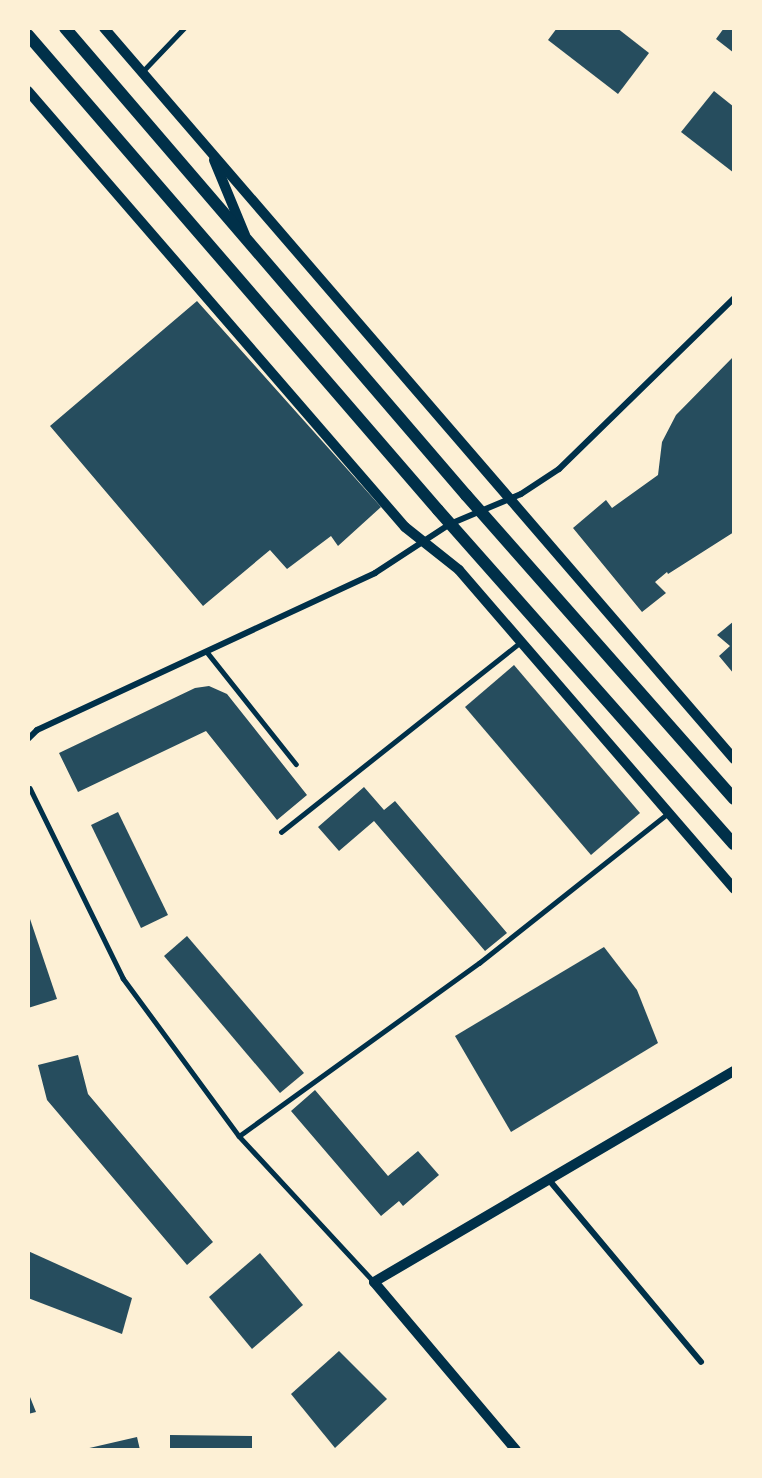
<!DOCTYPE html>
<html>
<head>
<meta charset="utf-8">
<style>
	body { margin:0 }
	#map { position:relative; width:762px; height:1478px; overflow:hidden; background:#fdf0d5; font-family:Manrope,sans-serif }
	div>[style] { position:absolute }
	[style*='--x'] { left:calc(var(--x)*1px); top:calc(var(--y)*1px); width:calc(var(--w)*1px); rotate:calc(var(--a)*1deg) }
	.building>* { inset:0; background:#264d5e }
	.service>* { height:4.5px; margin:-2.25px; padding:0 2.25px; transform-origin:2.25px; border-radius:2.25px; background:#003049 }
	.minor>* { height:6px; margin:-3px; padding:0 3px; transform-origin:3px; border-radius:3px; background:#003049 }
	.tertiary>* { height:10px; margin:-5px; padding:0 5px; transform-origin:5px; border-radius:5px; background:#003049 }
	.secondary>* { height:12px; margin:-6px; padding:0 6px; transform-origin:6px; border-radius:6px; background:#003049 }
	span { translate:-50% -50%; white-space:nowrap; text-align:center; line-height:1.15; -webkit-text-stroke:5px #fdf0d5; paint-order:stroke }
	.frame { position:absolute; inset:0; border:30px solid #fdf0d5; pointer-events:none }
</style>
</head>
<body>
<div id="map">
	<div class="building">
		<div style="clip-path:polygon(557px 28px,617px 28px,649px 53px,618px 94px,548px 40px)"></div>
		<div style="clip-path:polygon(724px 28px,734px 28px,734px 53px,716px 39px)"></div>
		<div style="clip-path:polygon(714px 91px,734px 107px,734px 173px,681px 132px)"></div>
		<div style="clip-path:polygon(197px 301px,381px 507px,338px 546px,331px 536px,287px 569px,270px 550px,203px 606px,50px 426px)"></div>
		<div style="clip-path:polygon(734px 356px,734px 532px,668px 574px,667px 572px,655px 582px,666px 593px,642px 612px,573px 528px,606px 500px,612px 508px,658px 475px,662px 442px,676px 415px)"></div>
		<div style="clip-path:polygon(734px 621px,734px 674px,719px 656px,730px 646px,717px 635px)"></div>
		<div style="clip-path:polygon(514px 665px,640px 813px,591px 855px,465px 707px)"></div>
		<div style="clip-path:polygon(209px 686px,227px 694px,307px 795px,277px 820px,206px 731px,78px 792px,59px 753px,195px 688px)"></div>
		<div style="clip-path:polygon(364px 787px,384px 810px,395px 801px,507px 933px,485px 951px,374px 821px,339px 851px,318px 827px)"></div>
		<div style="clip-path:polygon(118px 812px,168px 915px,141px 928px,91px 825px)"></div>
		<div style="clip-path:polygon(28px 913px,57px 999px,28px 1008px)"></div>
		<div style="clip-path:polygon(187px 936px,304px 1073px,280px 1093px,164px 956px)"></div>
		<div style="clip-path:polygon(604px 947px,637px 990px,658px 1043px,511px 1132px,455px 1036px)"></div>
		<div style="clip-path:polygon(78px 1055px,88px 1094px,213px 1242px,187px 1265px,47px 1100px,38px 1065px)"></div>
		<div style="clip-path:polygon(315px 1090px,388px 1176px,418px 1151px,439px 1175px,403px 1206px,399px 1201px,381px 1216px,291px 1111px)"></div>
		<div style="clip-path:polygon(28px 1251px,132px 1298px,122px 1334px,28px 1298px)"></div>
		<div style="clip-path:polygon(260px 1253px,303px 1305px,252px 1349px,209px 1297px)"></div>
		<div style="clip-path:polygon(339px 1351px,387px 1399px,335px 1448px,291px 1394px)"></div>
		<div style="clip-path:polygon(28px 1392px,36px 1412px,28px 1414px)"></div>
		<div style="clip-path:polygon(170px 1435px,252px 1436px,252px 1450px,170px 1450px)"></div>
		<div style="clip-path:polygon(137px 1437px,140px 1450px,85px 1450px,85px 1449px)"></div>
	</div>
	<div class="service">
		<div style="--x:142;--y:72;--w:61;--a:-46.3"></div>
		<div style="--x:207;--y:652;--w:143;--a:51.5"></div>
		<div style="--x:30;--y:788;--w:212;--a:63.9"></div>
		<div style="--x:123;--y:978;--w:196;--a:53.7"></div>
		<div style="--x:239;--y:1136;--w:199;--a:47.2"></div>
		<div style="--x:281;--y:832;--w:306;--a:-38.4"></div>
		<div style="--x:239;--y:1136;--w:296;--a:-35.8"></div>
		<div style="--x:479;--y:963;--w:241;--a:-38.4"></div>
	</div>
	<div class="minor">
		<div style="--x:28;--y:739;--w:13;--a:-45"></div>
		<div style="--x:37;--y:730;--w:373;--a:-24.9"></div>
		<div style="--x:375;--y:573;--w:90;--a:-33.2"></div>
		<div style="--x:450;--y:524;--w:77;--a:-22.9"></div>
		<div style="--x:521;--y:494;--w:45;--a:-33.3"></div>
		<div style="--x:559;--y:469;--w:245;--a:-44.3"></div>
		<div style="--x:549;--y:1180;--w:237;--a:50.1"></div>
	</div>
	<div class="tertiary">
		<div style="--x:104;--y:28;--w:965;--a:49.24"></div>
		<div style="--x:28;--y:91;--w:576;--a:49.15"></div>
		<div style="--x:405;--y:527;--w:69;--a:38.5"></div>
		<div style="--x:459;--y:570;--w:421;--a:49.2"></div>
		<div style="--x:214;--y:160;--w:81;--a:67.5"></div>
		<div style="--x:516;--y:1450;--w:220;--a:-130.2"></div>
		<div style="--x:374;--y:1282;--w:417;--a:-30.4"></div>
	</div>
	<div class="secondary">
		<div style="--x:65;--y:28;--w:616;--a:49.35"></div>
		<div style="--x:466;--y:495;--w:405;--a:48.6"></div>
		<div style="--x:28;--y:35;--w:627;--a:49.2"></div>
		<div style="--x:438;--y:510;--w:446;--a:48.5"></div>
	</div>
	<div class="frame"></div>
</div>
</body>
</html>
